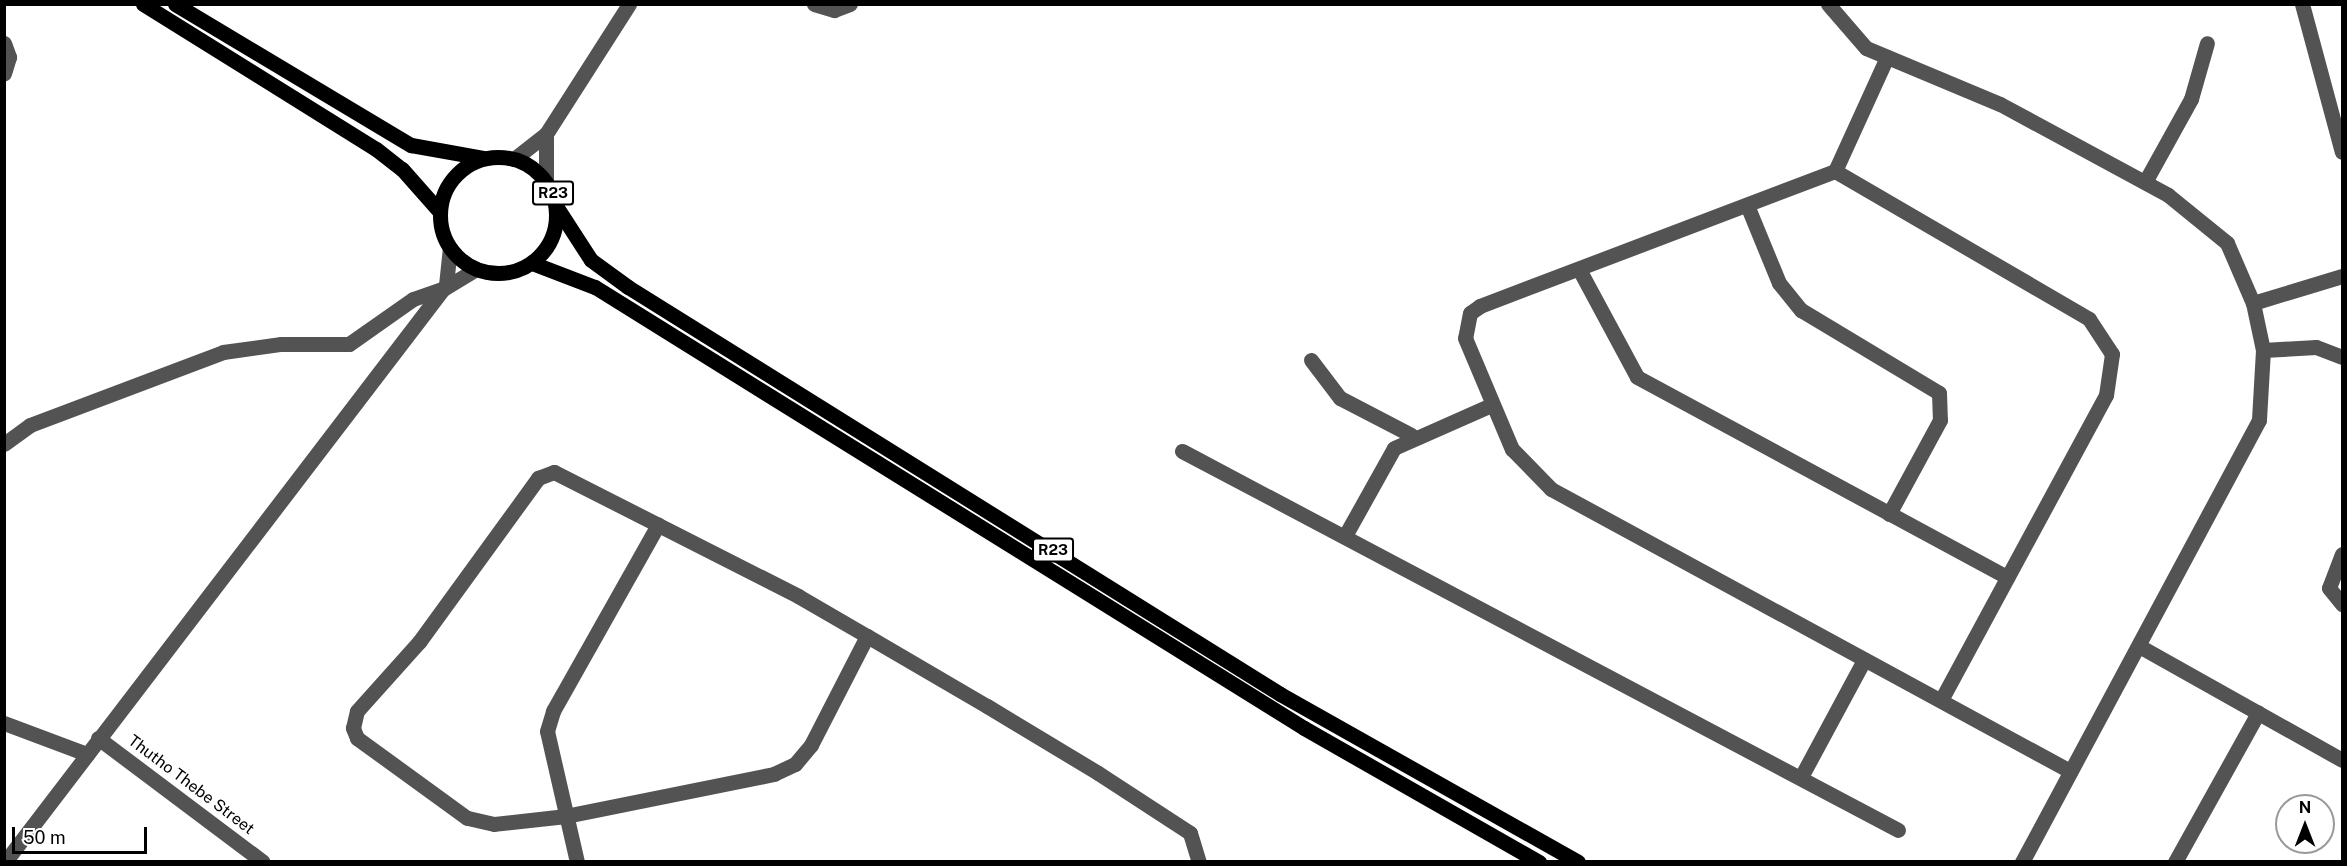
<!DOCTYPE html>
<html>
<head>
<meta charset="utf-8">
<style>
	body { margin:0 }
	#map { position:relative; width:2347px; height:866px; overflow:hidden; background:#fff; font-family:"Public Sans",sans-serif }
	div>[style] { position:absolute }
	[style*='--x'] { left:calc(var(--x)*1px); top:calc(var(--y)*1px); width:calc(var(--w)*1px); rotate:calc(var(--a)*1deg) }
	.minor>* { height:15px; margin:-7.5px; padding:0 7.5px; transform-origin:7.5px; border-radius:7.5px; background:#535353 }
	.major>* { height:15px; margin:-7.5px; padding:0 7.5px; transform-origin:7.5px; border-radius:7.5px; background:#000 }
	.major>.ring { margin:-7.5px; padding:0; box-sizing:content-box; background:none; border:15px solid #000; border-radius:50% }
	span { translate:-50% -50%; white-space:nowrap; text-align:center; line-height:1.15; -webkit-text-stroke:5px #fff; paint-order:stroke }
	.shield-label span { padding:2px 4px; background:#fff; border:2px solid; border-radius:4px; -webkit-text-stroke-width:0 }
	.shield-label { font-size:15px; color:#000; font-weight:700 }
	.street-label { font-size:16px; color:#000 }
	.frame { position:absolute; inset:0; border:6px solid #000; pointer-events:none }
	.north { position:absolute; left:2275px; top:794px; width:60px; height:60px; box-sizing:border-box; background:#fff; border:2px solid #999; border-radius:50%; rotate:0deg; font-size:16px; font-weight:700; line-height:24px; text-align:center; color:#000 }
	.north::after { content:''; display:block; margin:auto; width:21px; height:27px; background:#000; clip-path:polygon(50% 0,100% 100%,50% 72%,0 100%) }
	.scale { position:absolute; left:12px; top:827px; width:135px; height:27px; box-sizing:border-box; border:3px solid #000; border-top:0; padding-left:8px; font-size:18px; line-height:21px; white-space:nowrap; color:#000; -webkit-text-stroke:4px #fff; paint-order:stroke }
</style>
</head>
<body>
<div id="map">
	<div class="minor">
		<div style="--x:814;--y:4;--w:21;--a:17"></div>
		<div style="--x:834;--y:10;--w:17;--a:-21"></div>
		<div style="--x:1828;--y:4;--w:58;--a:49.2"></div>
		<div style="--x:1866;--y:48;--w:145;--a:22.7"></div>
		<div style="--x:2000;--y:104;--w:191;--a:28.4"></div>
		<div style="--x:2168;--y:195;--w:76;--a:39.1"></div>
		<div style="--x:2227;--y:243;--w:65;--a:66.6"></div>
		<div style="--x:2253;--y:303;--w:48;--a:78"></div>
		<div style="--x:2263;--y:350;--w:70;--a:93.3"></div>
		<div style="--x:2259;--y:420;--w:502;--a:118.2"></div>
		<div style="--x:2302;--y:4;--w:153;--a:74.9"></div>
		<div style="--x:4;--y:43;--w:15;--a:70"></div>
		<div style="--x:9;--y:57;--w:17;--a:107"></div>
		<div style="--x:1887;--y:57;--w:125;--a:114.5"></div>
		<div style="--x:1835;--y:171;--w:380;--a:159.2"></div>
		<div style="--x:1480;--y:306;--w:12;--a:145"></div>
		<div style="--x:1470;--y:313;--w:25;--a:101"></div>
		<div style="--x:1465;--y:338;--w:121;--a:67.1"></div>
		<div style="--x:1512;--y:449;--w:56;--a:45.7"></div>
		<div style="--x:1551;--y:489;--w:591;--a:28.52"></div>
		<div style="--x:546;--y:134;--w:48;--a:90"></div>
		<div style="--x:514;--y:159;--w:41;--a:-38"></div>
		<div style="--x:546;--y:134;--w:154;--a:-57.4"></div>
		<div style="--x:1835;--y:171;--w:294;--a:30.2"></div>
		<div style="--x:2089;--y:319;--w:42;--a:56.7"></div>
		<div style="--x:2112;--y:354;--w:41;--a:98.3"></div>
		<div style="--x:2106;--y:395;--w:347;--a:118.4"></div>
		<div style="--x:2145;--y:182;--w:95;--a:-61"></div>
		<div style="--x:2191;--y:99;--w:58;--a:-74.1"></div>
		<div style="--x:1747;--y:205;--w:84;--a:67.7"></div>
		<div style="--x:1779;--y:283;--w:35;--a:51"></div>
		<div style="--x:1801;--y:310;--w:161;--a:31"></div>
		<div style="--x:1939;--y:393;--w:27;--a:88"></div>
		<div style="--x:1940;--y:420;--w:107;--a:118.5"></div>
		<div style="--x:1580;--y:271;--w:120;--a:61.7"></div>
		<div style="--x:1637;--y:377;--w:421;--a:28.4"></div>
		<div style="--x:446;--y:285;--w:36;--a:-84"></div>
		<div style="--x:2253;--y:303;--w:93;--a:-16.9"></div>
		<div style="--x:2263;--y:350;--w:53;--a:-3.2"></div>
		<div style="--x:2316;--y:347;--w:28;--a:21"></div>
		<div style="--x:1311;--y:360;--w:48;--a:52.7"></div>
		<div style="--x:1340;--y:398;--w:80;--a:27.5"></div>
		<div style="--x:4;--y:444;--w:32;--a:-36"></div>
		<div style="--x:30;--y:425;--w:206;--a:-20.7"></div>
		<div style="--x:223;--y:352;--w:59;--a:-7.9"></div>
		<div style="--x:281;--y:344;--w:68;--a:0"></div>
		<div style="--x:349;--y:344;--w:78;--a:-35.1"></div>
		<div style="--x:413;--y:299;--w:31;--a:-19"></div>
		<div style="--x:1182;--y:451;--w:810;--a:27.89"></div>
		<div style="--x:1346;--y:534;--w:98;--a:-60.8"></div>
		<div style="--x:1394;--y:448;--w:106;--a:-23.9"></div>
		<div style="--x:2342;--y:554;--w:36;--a:111"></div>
		<div style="--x:2329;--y:588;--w:21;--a:51"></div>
		<div style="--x:867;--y:636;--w:123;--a:117.2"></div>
		<div style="--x:811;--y:745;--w:25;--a:130"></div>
		<div style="--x:795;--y:764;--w:23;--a:155"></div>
		<div style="--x:774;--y:774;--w:212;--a:168.6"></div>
		<div style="--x:566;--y:816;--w:72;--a:173.7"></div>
		<div style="--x:494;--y:824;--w:28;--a:-167"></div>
		<div style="--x:467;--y:818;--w:136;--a:-144"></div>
		<div style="--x:357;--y:738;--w:11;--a:-112"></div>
		<div style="--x:353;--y:728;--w:17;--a:-77"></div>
		<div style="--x:357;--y:711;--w:93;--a:-48.1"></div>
		<div style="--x:419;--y:642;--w:203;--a:-54"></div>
		<div style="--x:538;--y:478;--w:17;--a:-21"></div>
		<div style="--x:554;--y:472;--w:274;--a:26.9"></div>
		<div style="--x:798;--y:596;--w:80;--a:30.1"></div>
		<div style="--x:867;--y:636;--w:139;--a:30.3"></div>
		<div style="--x:987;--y:706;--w:130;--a:31.1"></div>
		<div style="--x:1098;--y:773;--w:110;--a:33.1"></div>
		<div style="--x:1190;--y:833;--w:30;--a:73"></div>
		<div style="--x:2139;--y:646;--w:233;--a:29.3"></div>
		<div style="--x:4;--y:723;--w:89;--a:20.5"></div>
		<div style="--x:98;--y:738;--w:206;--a:36.9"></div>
		<div style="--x:1801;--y:777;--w:133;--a:-61.7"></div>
		<div style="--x:5;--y:862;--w:721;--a:-52.61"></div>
		<div style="--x:443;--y:289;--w:39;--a:-31"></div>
		<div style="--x:577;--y:862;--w:134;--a:-102.9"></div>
		<div style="--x:547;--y:731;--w:21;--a:-73"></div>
		<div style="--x:553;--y:711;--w:214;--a:-60.6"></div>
		<div style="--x:2175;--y:862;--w:171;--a:-60.9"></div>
	</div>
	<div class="major">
		<div style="--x:143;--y:4;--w:274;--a:31.9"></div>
		<div style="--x:376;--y:149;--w:33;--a:38"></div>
		<div style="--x:402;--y:169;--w:57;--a:48.5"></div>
		<div style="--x:175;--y:4;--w:275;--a:30.9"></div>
		<div style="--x:411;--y:145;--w:73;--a:10.2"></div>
		<div class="ring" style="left:440px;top:157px;width:101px;height:101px"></div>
		<div style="--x:556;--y:206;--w:64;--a:57.1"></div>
		<div style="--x:591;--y:260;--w:46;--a:36.1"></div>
		<div style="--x:628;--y:287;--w:769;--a:31.97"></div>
		<div style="--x:1280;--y:694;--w:342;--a:29.4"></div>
		<div style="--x:532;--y:263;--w:67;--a:20.9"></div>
		<div style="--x:595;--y:287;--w:835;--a:31.88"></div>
		<div style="--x:1304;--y:728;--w:271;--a:29.7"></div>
	</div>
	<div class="shield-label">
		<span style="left:553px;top:193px">R23</span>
		<span style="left:1053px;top:550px">R23</span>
	</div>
	<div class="street-label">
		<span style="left:191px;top:785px;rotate:37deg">Thutho Thebe Street</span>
	</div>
	<div class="frame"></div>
	<div class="north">N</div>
	<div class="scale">50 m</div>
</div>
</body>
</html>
